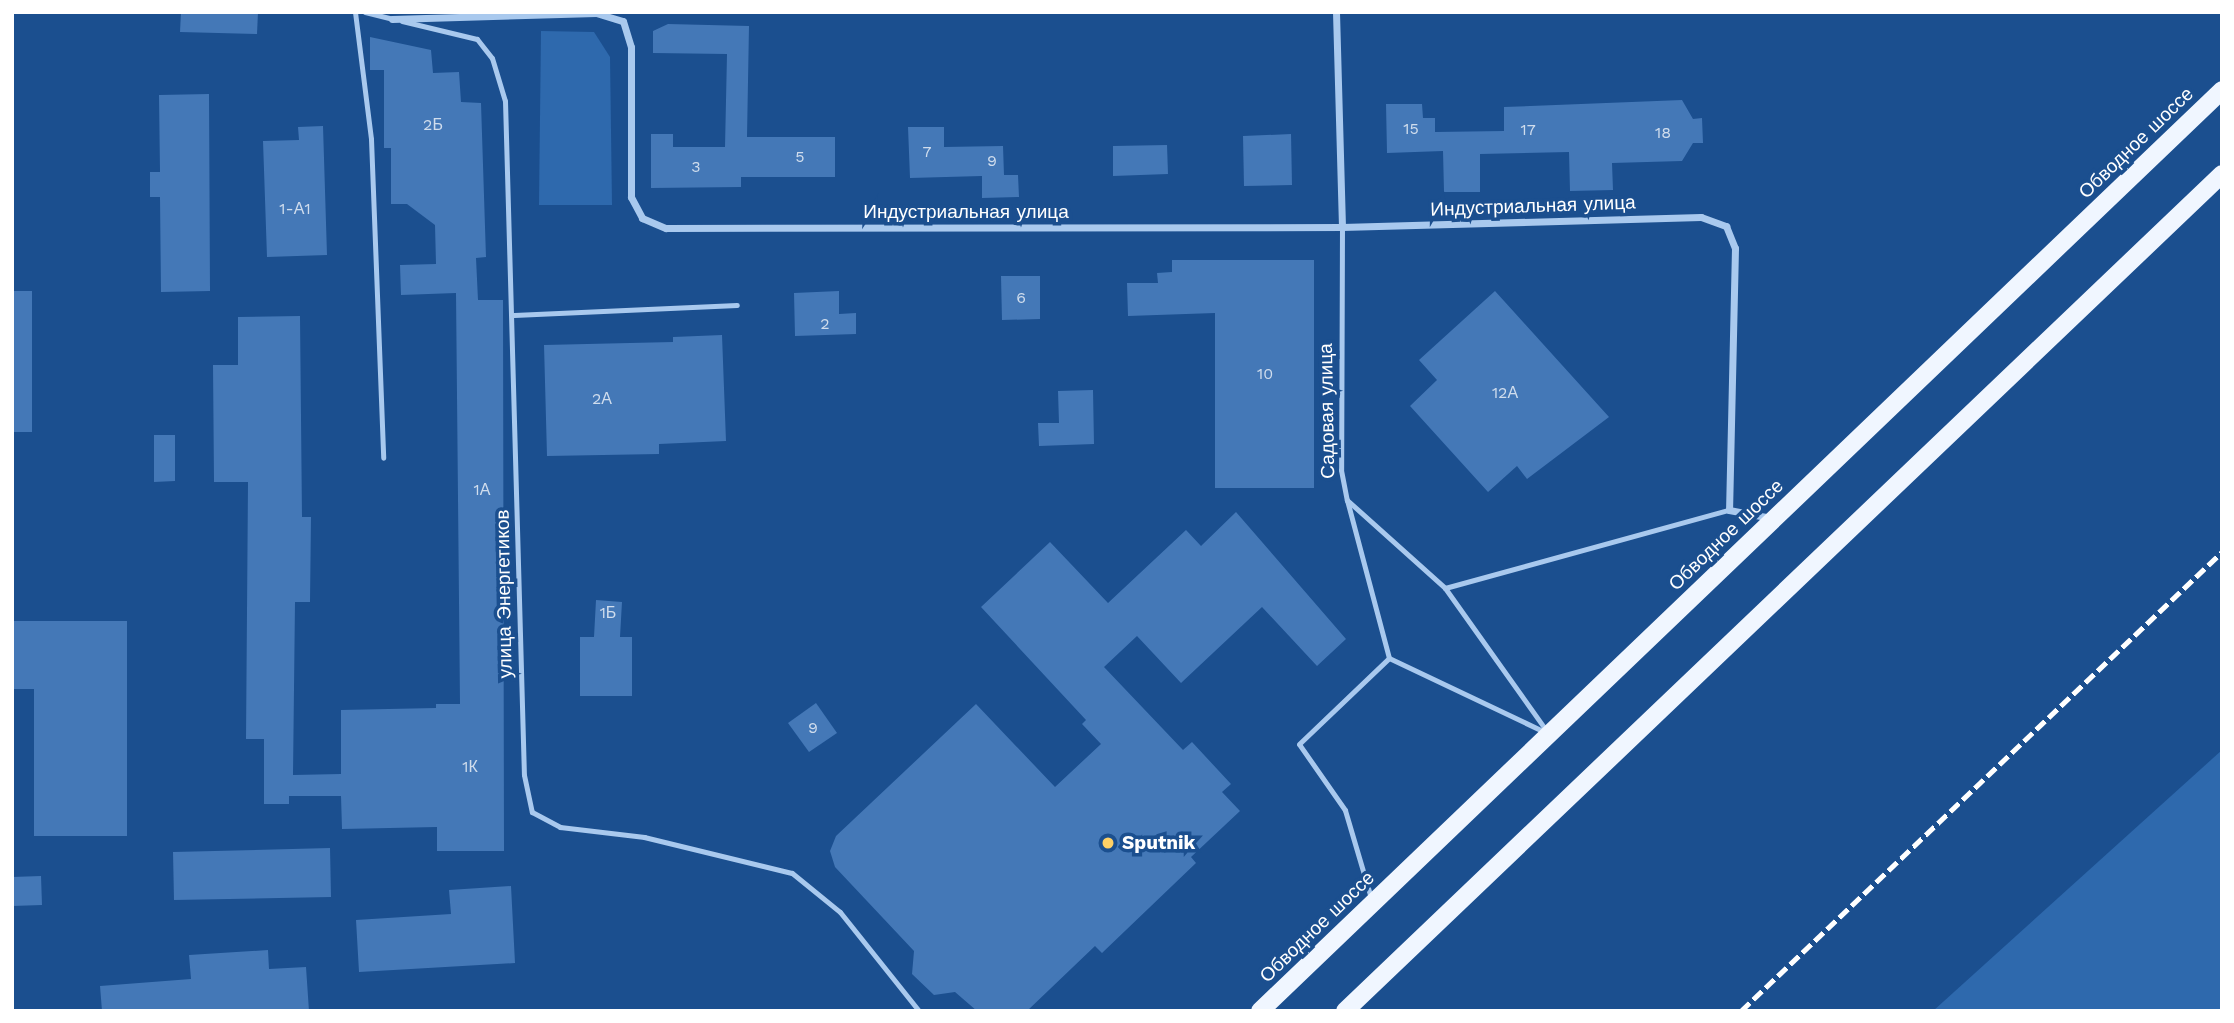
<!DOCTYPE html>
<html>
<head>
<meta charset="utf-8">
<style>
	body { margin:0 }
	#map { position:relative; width:2234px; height:1023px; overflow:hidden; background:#1b4f8f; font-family:"Work Sans",sans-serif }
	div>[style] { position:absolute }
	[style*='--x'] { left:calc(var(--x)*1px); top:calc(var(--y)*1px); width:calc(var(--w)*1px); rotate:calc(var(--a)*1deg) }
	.green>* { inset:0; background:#2e69ad }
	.building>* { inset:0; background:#4478b7 }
	.lane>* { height:5px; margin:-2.5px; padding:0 2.5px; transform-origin:2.5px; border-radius:2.5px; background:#a9c9ee }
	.street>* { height:7px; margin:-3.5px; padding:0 3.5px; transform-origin:3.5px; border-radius:3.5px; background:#a9c9ee }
	.primary>* { height:18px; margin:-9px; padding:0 9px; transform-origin:9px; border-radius:9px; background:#f0f6ff }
	.rail>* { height:5px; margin-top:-2.5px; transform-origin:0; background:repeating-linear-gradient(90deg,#fff 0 12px,transparent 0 17px) }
	.dots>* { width:19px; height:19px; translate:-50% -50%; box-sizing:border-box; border:4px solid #1b4f8f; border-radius:50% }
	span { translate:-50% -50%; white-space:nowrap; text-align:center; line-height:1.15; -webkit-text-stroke:7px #1b4f8f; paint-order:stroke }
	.number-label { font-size:16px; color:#d0dded }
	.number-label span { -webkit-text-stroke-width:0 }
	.street-label { font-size:19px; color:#fff }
	.poi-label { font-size:19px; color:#fff; font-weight:700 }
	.left { translate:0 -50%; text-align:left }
	.frame { position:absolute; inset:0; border:14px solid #fff; pointer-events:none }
</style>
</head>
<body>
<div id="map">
	<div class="green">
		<div style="clip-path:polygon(541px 31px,594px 32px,610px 57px,612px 205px,539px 205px)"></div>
		<div style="clip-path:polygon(2222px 750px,2222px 1011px,1933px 1011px)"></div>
	</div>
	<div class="building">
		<div style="clip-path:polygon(181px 12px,258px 12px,257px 34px,180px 32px)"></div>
		<div style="clip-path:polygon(668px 24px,749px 26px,747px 137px,835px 137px,835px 177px,741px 177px,741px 187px,651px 188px,651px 134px,673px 134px,673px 147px,725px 147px,727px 54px,653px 53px,653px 31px)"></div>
		<div style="clip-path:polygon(370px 37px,431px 50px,433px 73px,459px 72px,461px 102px,481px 103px,486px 257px,476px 258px,478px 300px,503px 300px,504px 851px,437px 851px,437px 827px,342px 829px,341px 796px,289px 796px,289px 804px,264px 804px,264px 739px,246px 739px,248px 482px,214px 482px,213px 365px,238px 365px,238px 317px,300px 316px,302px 517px,311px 517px,310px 602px,295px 602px,293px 775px,341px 774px,341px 710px,436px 708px,436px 704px,460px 704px,456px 293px,401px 295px,400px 265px,436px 264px,435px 225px,407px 204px,391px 204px,391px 148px,384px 148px,384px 70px,370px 70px)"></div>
		<div style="clip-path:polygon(209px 94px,210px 291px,161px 292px,160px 197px,150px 197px,150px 172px,160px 172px,159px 95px)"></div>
		<div style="clip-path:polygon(1682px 100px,1693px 119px,1702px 118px,1703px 143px,1693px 143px,1682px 161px,1612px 163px,1613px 190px,1570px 191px,1569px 152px,1480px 154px,1480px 192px,1444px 192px,1443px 151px,1387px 153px,1386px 104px,1422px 104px,1423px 118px,1435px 118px,1435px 132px,1504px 131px,1504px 107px)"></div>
		<div style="clip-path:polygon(323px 126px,327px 255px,267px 257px,263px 141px,299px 140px,298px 127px)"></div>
		<div style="clip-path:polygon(908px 127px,944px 127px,944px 147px,1003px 146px,1004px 175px,1018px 175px,1019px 197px,982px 198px,982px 176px,910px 178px)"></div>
		<div style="clip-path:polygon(1291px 134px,1292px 185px,1244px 186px,1243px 136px)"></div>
		<div style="clip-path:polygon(1167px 145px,1168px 174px,1113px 176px,1113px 146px)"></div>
		<div style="clip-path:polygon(1172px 260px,1314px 260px,1314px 488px,1215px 488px,1215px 313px,1128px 316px,1127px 283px,1158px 283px,1157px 273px,1172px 272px)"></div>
		<div style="clip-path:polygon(1001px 276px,1040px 276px,1040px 319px,1002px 320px)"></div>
		<div style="clip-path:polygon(12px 291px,32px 291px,32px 432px,12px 432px)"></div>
		<div style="clip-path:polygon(839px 291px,839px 314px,856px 313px,856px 334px,795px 336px,794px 293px)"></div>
		<div style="clip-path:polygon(1495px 291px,1609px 417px,1527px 479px,1517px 466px,1488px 492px,1410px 406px,1437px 380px,1419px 360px)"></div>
		<div style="clip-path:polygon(722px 335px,726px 441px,659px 444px,659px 454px,547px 456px,544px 345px,673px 342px,673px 337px)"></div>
		<div style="clip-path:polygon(1093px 390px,1094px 444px,1039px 446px,1038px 423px,1059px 423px,1058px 391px)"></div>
		<div style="clip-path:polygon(154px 435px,175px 435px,175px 481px,154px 482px)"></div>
		<div style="clip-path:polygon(1236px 512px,1346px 639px,1317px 666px,1262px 607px,1181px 683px,1137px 636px,1104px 667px,1183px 750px,1192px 742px,1231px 784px,1222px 792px,1240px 811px,1191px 857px,1196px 863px,1102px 953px,1095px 946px,1027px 1011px,977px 1011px,955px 992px,934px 995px,912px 974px,914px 951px,835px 867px,830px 851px,836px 836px,976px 704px,1055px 787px,1101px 744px,1082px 724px,1086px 720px,981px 607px,1050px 542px,1108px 603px,1186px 530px,1201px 546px)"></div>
		<div style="clip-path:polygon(596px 600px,622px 602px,620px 637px,632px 637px,632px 696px,580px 696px,580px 637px,594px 637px)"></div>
		<div style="clip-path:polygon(12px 621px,127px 621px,127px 836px,34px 836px,34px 689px,12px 689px)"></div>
		<div style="clip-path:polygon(816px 703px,837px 733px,809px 752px,788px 723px)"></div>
		<div style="clip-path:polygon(330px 848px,331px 897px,174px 900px,173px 852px)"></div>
		<div style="clip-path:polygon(41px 876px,42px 905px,12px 906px,12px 877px)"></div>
		<div style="clip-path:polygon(511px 886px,515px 963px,359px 972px,356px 920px,451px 914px,449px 890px)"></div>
		<div style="clip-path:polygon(268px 950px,269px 969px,306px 967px,309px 1011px,102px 1011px,100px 986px,191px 979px,189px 955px)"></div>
	</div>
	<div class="lane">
		<div style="--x:355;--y:12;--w:128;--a:82.8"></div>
		<div style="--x:371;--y:139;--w:319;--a:87.8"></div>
		<div style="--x:365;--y:12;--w:29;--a:14"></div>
		<div style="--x:402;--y:21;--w:77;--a:13.5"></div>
		<div style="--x:477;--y:39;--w:24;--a:52"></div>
		<div style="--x:492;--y:58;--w:45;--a:73.2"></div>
		<div style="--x:505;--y:101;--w:674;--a:88.39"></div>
		<div style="--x:524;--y:775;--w:38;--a:78"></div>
		<div style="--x:532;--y:812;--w:32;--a:28"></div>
		<div style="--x:560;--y:827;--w:85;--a:6.8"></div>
		<div style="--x:644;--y:837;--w:152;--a:13.7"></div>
		<div style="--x:792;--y:873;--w:62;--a:39.1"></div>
		<div style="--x:840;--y:912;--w:127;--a:51.4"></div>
		<div style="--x:1342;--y:227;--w:243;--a:90.2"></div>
		<div style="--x:1341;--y:470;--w:31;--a:79"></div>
		<div style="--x:1347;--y:500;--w:132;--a:41.9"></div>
		<div style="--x:1445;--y:588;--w:174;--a:54.6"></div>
		<div style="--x:514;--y:315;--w:223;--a:-2.6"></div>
		<div style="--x:1347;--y:500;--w:163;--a:75.1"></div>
		<div style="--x:1445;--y:588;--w:295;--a:-15.4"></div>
		<div style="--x:1371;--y:898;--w:92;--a:-106.5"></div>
		<div style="--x:1345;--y:810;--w:80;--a:-124.9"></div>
		<div style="--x:1299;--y:744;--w:124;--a:-43.7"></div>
		<div style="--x:1389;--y:658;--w:173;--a:25.4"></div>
	</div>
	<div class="street">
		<div style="--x:1336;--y:12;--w:215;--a:88.4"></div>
		<div style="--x:392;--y:19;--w:204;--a:-1.7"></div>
		<div style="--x:596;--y:13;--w:28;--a:17"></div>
		<div style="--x:623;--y:21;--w:27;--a:73"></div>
		<div style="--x:631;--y:47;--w:150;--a:90"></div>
		<div style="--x:631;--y:197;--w:24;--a:62"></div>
		<div style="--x:642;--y:218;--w:26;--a:23"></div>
		<div style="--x:666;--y:228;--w:676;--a:-0.08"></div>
		<div style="--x:1342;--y:227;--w:359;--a:-1.6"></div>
		<div style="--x:1701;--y:217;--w:27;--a:20"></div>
		<div style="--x:1726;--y:226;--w:24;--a:68"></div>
		<div style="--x:1735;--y:248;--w:262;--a:91.3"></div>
		<div style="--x:1729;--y:510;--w:43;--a:10.8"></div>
	</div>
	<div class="primary">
		<div style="--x:1260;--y:1011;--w:1332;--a:-43.75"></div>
		<div style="--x:1345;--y:1011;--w:1212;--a:-43.66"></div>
	</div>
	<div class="rail">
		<div style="--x:1741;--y:1011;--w:665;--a:-43.66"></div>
	</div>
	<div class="dots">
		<div style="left:1108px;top:843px;background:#ffd166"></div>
	</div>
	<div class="number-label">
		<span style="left:433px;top:125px">2Б</span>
		<span style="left:1411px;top:129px">15</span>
		<span style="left:1528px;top:130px">17</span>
		<span style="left:1663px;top:133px">18</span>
		<span style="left:927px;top:152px">7</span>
		<span style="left:800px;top:157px">5</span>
		<span style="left:992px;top:161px">9</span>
		<span style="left:696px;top:167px">3</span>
		<span style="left:295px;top:209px">1-А1</span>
		<span style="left:1021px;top:298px">6</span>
		<span style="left:825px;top:324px">2</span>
		<span style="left:1265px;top:374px">10</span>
		<span style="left:1505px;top:393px">12А</span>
		<span style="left:602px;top:399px">2А</span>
		<span style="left:482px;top:490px">1А</span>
		<span style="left:608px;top:613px">1Б</span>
		<span style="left:813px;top:728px">9</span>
		<span style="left:470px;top:767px">1К</span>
	</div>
	<div class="street-label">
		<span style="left:2136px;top:143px;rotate:-44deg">Обводное шоссе</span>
		<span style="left:1533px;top:206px;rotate:-2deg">Индустриальная улица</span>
		<span style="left:966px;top:212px">Индустриальная улица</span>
		<span style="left:1327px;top:411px;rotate:-91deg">Садовая улица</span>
		<span style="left:1726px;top:535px;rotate:-44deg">Обводное шоссе</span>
		<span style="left:504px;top:594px;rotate:-91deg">улица Энергетиков</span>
		<span style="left:1317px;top:927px;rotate:-44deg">Обводное шоссе</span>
	</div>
	<div class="poi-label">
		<span class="left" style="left:1122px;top:843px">Sputnik</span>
	</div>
	<div class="frame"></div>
</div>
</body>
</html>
